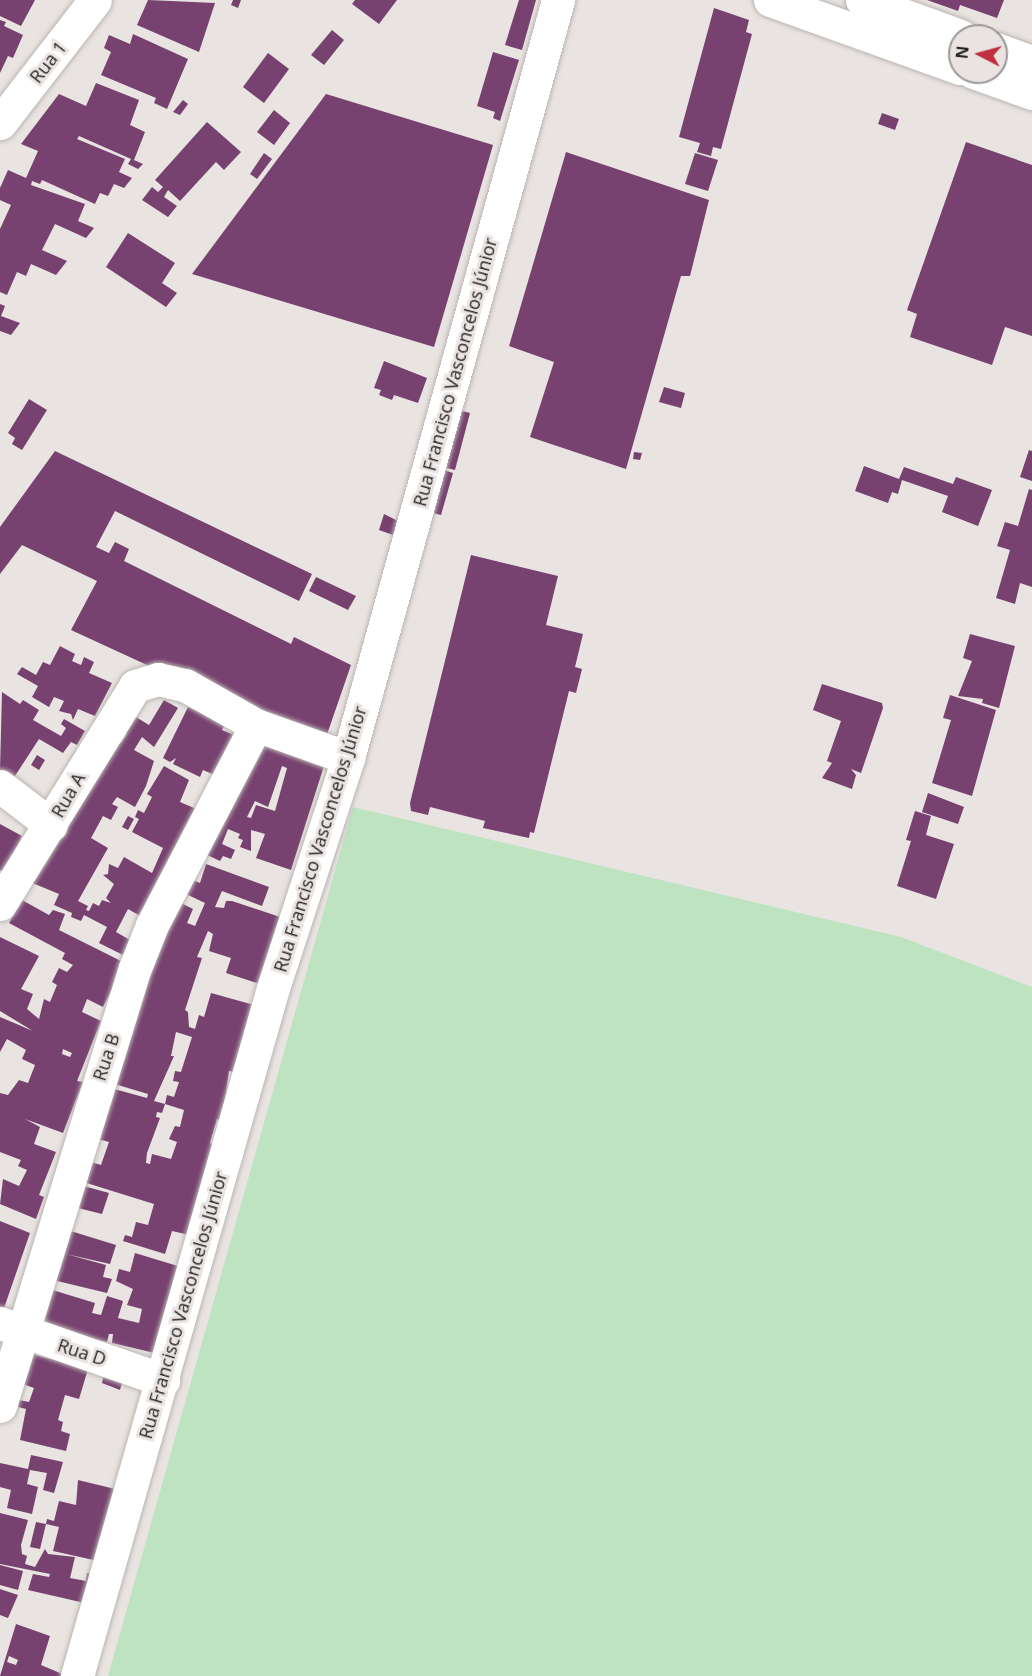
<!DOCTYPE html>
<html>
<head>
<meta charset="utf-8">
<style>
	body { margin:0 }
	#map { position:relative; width:1032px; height:1676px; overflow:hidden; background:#e9e4e1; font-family:"Open Sans",sans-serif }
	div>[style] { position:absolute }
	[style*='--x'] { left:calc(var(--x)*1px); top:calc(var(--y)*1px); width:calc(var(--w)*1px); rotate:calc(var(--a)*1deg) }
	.green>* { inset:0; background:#bde3c0 }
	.building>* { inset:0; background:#774170 }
	.roads { filter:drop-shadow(0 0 2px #bab5b2) drop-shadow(0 0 2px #bab5b2) }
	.minor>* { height:33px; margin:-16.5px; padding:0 16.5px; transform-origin:16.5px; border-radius:16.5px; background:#fff }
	span { translate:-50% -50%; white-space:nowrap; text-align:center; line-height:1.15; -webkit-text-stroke:6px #e9e4e1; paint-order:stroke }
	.street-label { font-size:18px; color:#272625 }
	.north { position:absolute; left:948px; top:24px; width:60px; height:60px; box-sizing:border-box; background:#e9e4e1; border:2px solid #9b9896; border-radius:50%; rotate:276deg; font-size:16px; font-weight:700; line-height:24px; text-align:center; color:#272625 }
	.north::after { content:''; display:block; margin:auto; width:21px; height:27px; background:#c02f40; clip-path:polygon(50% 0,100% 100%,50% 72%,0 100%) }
</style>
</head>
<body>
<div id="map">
	<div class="green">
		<div style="clip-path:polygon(353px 807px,901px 937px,1032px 987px,1032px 1676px,108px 1676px)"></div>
	</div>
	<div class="building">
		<div style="clip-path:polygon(0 0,35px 0,21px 26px,0 16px)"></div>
		<div style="clip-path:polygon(148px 0,215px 3px,199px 52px,137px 25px)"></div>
		<div style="clip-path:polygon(233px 0,241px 0,238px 8px,231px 5px)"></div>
		<div style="clip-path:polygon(355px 0,397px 0,379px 24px,352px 4px)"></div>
		<div style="clip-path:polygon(519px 0,536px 0,522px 50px,505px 45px)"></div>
		<div style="clip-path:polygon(927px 0,1004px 0,997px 18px,960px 5px,958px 11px)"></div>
		<div style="clip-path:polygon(714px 8px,749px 20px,746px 32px,752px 34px,721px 149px,713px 147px,711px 156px,697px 152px,700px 143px,679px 137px)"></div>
		<div style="clip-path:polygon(0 20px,6px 22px,4px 26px,23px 35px,13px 58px,8px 56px,0 73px)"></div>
		<div style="clip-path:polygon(332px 30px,344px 40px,324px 65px,311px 55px)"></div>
		<div style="clip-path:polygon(133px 34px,188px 59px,167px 109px,154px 103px,156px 98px,101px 75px,111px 52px,104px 48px,109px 35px,130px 44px)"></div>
		<div style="clip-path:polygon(493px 52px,519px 60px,500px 121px,493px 118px,495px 112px,477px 106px)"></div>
		<div style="clip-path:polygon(268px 53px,289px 69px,264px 103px,243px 87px)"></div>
		<div style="clip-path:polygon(96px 83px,139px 100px,130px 125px,145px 132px,134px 160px,143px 164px,138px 169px,128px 164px,131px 159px,79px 136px,77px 139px,125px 159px,119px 172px,132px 178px,124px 188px,114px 184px,108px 196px,100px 193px,95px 204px,42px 180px,40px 184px,32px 181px,31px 185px,85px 204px,78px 221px,94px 228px,86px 238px,55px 224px,42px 250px,67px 261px,56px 275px,31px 264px,26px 276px,17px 272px,7px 295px,0 292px,0 229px,11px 205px,0 200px,0 188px,8px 170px,26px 178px,38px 151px,21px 144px,59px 94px,86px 106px)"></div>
		<div style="clip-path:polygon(326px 94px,493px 145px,434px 347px,192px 274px)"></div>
		<div style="clip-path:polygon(183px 100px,188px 104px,180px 115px,173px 112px)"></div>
		<div style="clip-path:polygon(274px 110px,290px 123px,274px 145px,257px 132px)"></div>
		<div style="clip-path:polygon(882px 113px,899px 119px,895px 130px,878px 124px)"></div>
		<div style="clip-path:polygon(207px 122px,241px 152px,224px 170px,216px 162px,180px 201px,168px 190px,164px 197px,177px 206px,168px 217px,142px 200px,152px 187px,158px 192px,163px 187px,155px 180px)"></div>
		<div style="clip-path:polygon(966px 142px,1032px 165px,1032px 336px,1005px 327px,992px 365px,910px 337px,917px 314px,907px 310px)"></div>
		<div style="clip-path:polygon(566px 152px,709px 200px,690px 276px,681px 276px,626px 469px,530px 437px,554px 362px,509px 346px)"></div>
		<div style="clip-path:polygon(264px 153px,272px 159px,257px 179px,250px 174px)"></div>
		<div style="clip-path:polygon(695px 153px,718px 160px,708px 191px,685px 184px)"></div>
		<div style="clip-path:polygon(128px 233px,175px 263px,162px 283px,177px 293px,166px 307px,106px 267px)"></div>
		<div style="clip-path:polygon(0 304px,5px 306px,1px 316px,20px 323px,11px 335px,0 331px)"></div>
		<div style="clip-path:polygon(384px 361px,427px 378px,418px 403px,394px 395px,392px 400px,379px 395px,381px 390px,374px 388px)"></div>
		<div style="clip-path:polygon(664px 387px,685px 393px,681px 408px,659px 402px)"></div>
		<div style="clip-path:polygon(29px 399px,47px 410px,22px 450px,12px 444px,15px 438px,8px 433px)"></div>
		<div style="clip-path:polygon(451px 408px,470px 413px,455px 470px,434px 465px)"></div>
		<div style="clip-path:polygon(1029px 450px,1032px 451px,1032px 481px,1020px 477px)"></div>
		<div style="clip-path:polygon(55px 451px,312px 574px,299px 601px,115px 511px,96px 547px,109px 553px,115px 542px,129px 549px,124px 561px,291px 644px,294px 637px,351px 665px,323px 746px,71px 630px,97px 581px,22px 545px,0 574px,0 527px)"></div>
		<div style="clip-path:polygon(634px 452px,642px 453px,640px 460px,633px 459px)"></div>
		<div style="clip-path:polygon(864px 466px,899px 479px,904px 467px,953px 484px,956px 477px,992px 490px,978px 526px,942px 512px,948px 496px,902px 480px,898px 494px,892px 492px,888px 503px,855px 491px)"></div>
		<div style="clip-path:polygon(434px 467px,453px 473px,441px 515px,421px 510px)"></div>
		<div style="clip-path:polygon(1029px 489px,1032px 490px,1032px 587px,1020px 583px,1015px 604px,996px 598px,1010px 550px,997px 546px,1005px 522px,1018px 526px)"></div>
		<div style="clip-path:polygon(384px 514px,398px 521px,393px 535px,379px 530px)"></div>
		<div style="clip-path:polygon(471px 555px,558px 576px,546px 625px,583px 634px,575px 667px,582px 669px,576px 693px,569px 691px,534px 833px,530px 832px,529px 838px,483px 828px,485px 821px,430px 807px,428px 815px,411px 811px,410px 803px)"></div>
		<div style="clip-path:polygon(316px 577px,356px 596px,348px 610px,309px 591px)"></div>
		<div style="clip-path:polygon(970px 634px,1015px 646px,999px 708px,982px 703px,983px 699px,958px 696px,972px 661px,963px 658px)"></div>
		<div style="clip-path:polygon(60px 646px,75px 654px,72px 661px,81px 665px,84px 657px,94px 662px,89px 673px,112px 683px,95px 716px,78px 709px,73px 720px,71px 714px,59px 711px,64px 701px,54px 697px,49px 707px,32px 697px,38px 686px,17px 674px,22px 667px,36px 675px,43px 662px,50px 665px)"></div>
		<div style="clip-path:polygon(822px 684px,882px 703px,883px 708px,861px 773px,851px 769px,856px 775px,852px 789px,822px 778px,832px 763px,827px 761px,841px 721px,813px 710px)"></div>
		<div style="clip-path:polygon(2px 692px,20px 704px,23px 700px,39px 710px,33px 720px,61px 736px,66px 728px,61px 724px,64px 719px,85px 731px,77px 745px,71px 742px,63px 753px,39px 739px,13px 779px,0 770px)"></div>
		<div style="clip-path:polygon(950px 695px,996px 710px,972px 796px,932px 783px,951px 720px,943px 718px)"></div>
		<div style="clip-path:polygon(evenodd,164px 700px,178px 708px,154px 747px,142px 737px,134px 750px,154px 761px,146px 786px,135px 807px,117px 797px,112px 804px,118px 807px,111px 820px,103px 816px,91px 838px,108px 848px,78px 901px,88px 906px,86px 910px,89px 911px,93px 903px,99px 906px,102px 900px,111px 903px,106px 898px,114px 884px,103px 875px,108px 874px,109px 864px,118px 868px,124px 857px,152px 873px,163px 848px,132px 832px,139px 819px,135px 817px,138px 810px,144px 813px,152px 797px,147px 794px,164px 766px,189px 780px,180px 802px,201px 811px,142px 917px,128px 909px,116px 932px,130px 940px,123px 955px,99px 943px,107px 927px,84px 915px,81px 921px,71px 917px,72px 913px,54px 905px,59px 894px,30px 882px,126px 711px,149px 725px,164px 700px,121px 730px,127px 734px,121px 743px,115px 740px,121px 730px)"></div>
		<div style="clip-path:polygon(188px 707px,225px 724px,222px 730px,237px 736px,217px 776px,203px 770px,200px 777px,173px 764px,176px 758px,170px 762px,163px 758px)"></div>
		<div style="clip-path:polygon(evenodd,253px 740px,324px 766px,291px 870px,256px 858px,265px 834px,251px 830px,251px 851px,240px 847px,243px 840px,238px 838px,240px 834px,228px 829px,222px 844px,235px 850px,231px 859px,223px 856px,220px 861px,205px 854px,253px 740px,282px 766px,287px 768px,275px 811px,256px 805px,251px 818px,247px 817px,255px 801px,268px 807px,282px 766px)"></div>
		<div style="clip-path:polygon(37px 755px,45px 760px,39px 770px,31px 765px)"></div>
		<div style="clip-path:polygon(928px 793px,964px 807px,958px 824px,922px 812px)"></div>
		<div style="clip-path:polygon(915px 811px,931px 816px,926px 835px,954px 844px,936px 899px,897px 886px,911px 841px,906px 840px)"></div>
		<div style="clip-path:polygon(128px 816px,134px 819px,128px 830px,122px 827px)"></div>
		<div style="clip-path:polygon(0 824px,22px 836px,4px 872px,0 870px)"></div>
		<div style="clip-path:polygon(evenodd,206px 864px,269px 887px,262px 906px,222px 891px,215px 907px,224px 908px,226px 901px,232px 901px,280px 917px,260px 984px,226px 973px,231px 958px,209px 951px,213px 934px,208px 931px,197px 957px,202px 958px,185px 1010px,188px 1012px,189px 1027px,195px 1029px,199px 1015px,204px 1017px,211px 993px,254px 1005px,234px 1072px,229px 1071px,222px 1121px,217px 1119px,210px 1143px,215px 1145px,194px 1236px,172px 1231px,165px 1254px,123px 1241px,125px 1235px,132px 1237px,136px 1222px,148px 1225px,154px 1204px,77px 1180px,84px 1160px,101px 1165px,109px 1142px,91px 1137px,107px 1087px,147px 1098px,148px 1094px,108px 1082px,136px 994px,181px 903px,193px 909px,187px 923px,195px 926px,205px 903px,186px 894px,193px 880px,200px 883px,206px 864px,176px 1032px,192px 1037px,181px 1072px,175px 1071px,173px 1081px,179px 1082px,174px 1097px,167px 1095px,165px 1104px,184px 1110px,180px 1127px,175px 1126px,169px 1139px,177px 1142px,171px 1159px,152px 1154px,150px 1164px,146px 1163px,147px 1153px,160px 1118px,156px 1117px,157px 1112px,162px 1113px,165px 1104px,154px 1101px,174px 1056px,171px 1056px,176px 1032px)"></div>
		<div style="clip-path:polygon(evenodd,22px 900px,49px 915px,53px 910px,65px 914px,59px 930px,125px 963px,103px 1007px,87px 999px,82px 1012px,101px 1021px,77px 1081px,83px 1082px,63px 1133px,25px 1119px,40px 1127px,34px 1144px,56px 1152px,39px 1195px,44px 1197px,36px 1219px,0 1204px,3px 1179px,19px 1186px,27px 1170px,18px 1166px,21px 1160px,0 1152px,0 1093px,8px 1095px,19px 1080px,28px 1083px,35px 1065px,22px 1059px,26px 1050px,7px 1039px,0 1052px,0 1017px,33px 1031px,0 1011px,0 937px,39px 956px,21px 989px,33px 994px,27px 1009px,39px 1019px,44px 999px,50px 1002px,57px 985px,52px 982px,59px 968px,67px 972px,73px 965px,62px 959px,65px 953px,9px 923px,22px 900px,63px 1049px,72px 1053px,70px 1057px,62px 1054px,63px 1049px)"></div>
		<div style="clip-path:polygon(80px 1185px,109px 1193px,102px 1214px,74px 1207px)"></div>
		<div style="clip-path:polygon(0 1221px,30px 1233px,3px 1311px,0 1310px)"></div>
		<div style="clip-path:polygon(61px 1228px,116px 1245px,110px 1264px,66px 1254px,106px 1265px,103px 1277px,112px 1279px,107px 1293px,49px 1279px)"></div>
		<div style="clip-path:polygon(135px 1253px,181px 1267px,159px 1354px,112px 1343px,113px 1334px,109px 1334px,107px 1342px,42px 1327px,46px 1288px,95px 1303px,92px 1313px,101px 1315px,107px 1296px,123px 1301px,118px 1318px,139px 1323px,142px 1309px,127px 1305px,133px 1289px,116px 1281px,119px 1269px,130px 1272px)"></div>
		<div style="clip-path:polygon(28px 1353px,88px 1369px,79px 1399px,65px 1395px,58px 1420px,63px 1422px,61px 1431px,70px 1434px,66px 1451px,20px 1440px,26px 1409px,18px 1407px,19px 1400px,29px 1402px,34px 1388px,20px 1383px)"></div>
		<div style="clip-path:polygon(104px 1374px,123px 1379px,120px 1390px,102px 1383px)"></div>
		<div style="clip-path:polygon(31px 1455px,63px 1462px,54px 1493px,43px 1490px,47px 1473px,30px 1470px,27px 1484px,38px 1487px,32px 1514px,7px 1508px,11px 1490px,0 1487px,0 1463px,28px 1469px)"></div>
		<div style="clip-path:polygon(78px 1480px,115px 1489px,98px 1561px,53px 1551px,59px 1527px,46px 1524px,47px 1519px,54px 1521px,59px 1501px,76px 1505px)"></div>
		<div style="clip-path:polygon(0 1513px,28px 1520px,21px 1545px,22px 1554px,27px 1556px,25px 1564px,35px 1567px,45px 1549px,48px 1554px,75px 1557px,70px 1578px,86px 1581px,87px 1573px,97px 1575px,89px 1604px,28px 1590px,33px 1574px,49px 1577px,50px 1574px,0 1564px)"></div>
		<div style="clip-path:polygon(36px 1522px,46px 1524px,40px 1549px,30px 1547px)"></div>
		<div style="clip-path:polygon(0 1565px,23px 1571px,18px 1590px,0 1585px)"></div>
		<div style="clip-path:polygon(0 1589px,18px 1595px,8px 1618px,0 1615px)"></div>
		<div style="clip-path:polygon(evenodd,16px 1624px,50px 1636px,41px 1665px,67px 1676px,0 1676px,16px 1624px,9px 1656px,18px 1660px,16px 1665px,7px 1662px,9px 1656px)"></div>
	</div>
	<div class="roads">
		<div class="minor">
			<div style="--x:770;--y:0;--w:202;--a:19.7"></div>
			<div style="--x:862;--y:0;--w:105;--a:20"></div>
			<div style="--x:996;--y:49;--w:38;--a:20"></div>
			<div style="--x:973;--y:72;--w:63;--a:19.6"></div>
			<div style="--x:0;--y:123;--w:155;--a:-52.3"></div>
			<div style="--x:0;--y:786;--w:64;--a:37.4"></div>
			<div style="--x:0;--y:904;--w:256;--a:-58.2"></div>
			<div style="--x:135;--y:686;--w:24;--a:-17"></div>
			<div style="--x:158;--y:679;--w:28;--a:13"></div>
			<div style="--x:185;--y:685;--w:81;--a:29.4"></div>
			<div style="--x:256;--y:725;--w:98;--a:19.7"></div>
			<div style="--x:0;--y:1323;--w:173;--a:19.3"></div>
			<div style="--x:0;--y:1406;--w:458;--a:-72.9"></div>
			<div style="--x:135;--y:968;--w:46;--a:-68.4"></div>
			<div style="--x:152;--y:925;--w:225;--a:-62.5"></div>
			<div style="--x:77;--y:1676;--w:715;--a:-74.1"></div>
			<div style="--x:273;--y:988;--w:242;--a:-71.9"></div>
			<div style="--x:348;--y:758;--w:787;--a:-74.51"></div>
		</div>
	</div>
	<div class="street-label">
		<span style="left:48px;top:62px;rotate:-52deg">Rua 1</span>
		<span style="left:455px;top:372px;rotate:-75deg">Rua Francisco Vasconcelos Júnior</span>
		<span style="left:68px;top:795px;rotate:-60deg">Rua A</span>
		<span style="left:320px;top:839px;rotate:-73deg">Rua Francisco Vasconcelos Júnior</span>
		<span style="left:106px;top:1057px;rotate:-72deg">Rua B</span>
		<span style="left:183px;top:1305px;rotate:-74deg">Rua Francisco Vasconcelos Júnior</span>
		<span style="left:82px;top:1352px;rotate:18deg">Rua D</span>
	</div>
	<div class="north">N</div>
</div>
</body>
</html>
